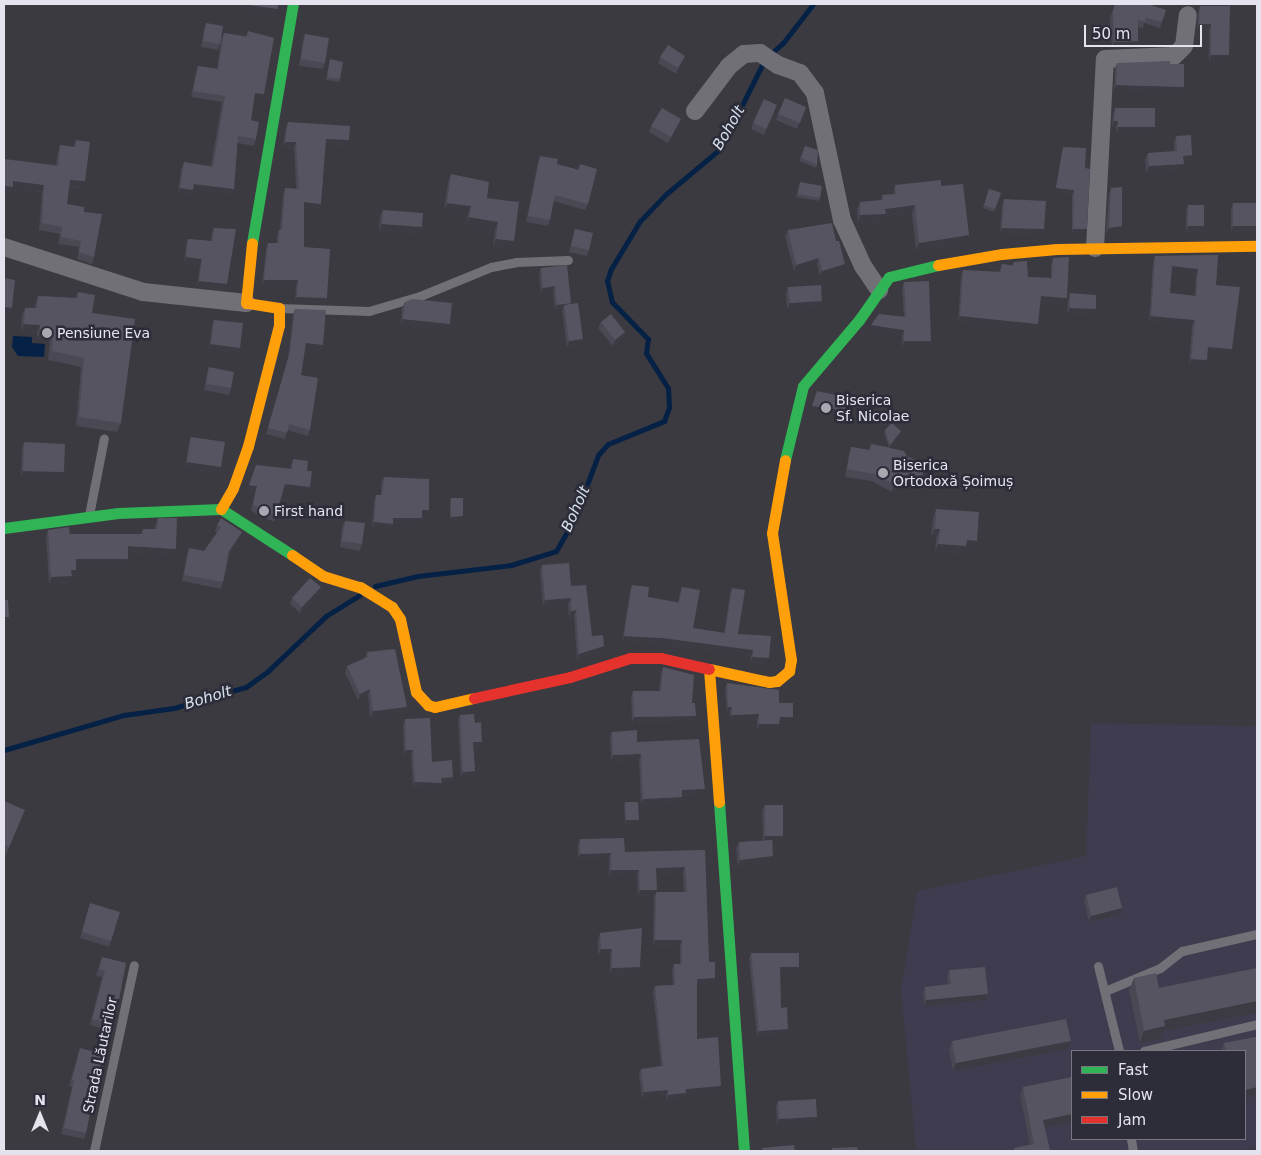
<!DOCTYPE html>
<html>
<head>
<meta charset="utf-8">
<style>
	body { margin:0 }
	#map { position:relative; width:1261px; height:1155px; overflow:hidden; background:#3a3a40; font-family:"DejaVu Sans",sans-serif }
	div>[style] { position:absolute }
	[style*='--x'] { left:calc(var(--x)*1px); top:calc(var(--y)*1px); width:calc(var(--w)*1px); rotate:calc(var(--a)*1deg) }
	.built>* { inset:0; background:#3e3c4e }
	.water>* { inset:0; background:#052145 }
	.stream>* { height:5px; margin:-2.5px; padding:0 2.5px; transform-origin:2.5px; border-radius:2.5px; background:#052145 }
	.lane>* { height:9px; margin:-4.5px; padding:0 4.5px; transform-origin:4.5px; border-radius:4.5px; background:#717076 }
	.street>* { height:18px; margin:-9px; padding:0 9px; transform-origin:9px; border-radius:9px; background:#717076 }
	.fast>* { height:11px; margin:-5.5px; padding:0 5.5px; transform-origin:5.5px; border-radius:5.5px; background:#30b455 }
	.slow>* { height:11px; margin:-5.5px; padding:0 5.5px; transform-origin:5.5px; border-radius:5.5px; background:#ff9f0a }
	.jam>* { height:11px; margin:-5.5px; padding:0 5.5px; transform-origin:5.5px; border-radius:5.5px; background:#e5322d }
	.wall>* { inset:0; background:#494853 }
	.shaded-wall>* { inset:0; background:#3c3b43 }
	.building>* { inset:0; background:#555460 }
	.dots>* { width:14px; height:14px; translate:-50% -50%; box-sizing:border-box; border:2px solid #2d2c39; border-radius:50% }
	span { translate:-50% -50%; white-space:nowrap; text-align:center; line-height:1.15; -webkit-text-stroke:5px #2d2c39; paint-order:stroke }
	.poi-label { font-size:14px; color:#e5e4ee }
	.left { translate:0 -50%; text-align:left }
	.street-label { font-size:14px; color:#e5e4ee }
	.water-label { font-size:15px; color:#d8e3f1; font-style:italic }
	.frame { position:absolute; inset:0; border:5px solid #e5e4ee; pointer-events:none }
	.legend { position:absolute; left:1071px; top:1050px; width:175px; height:90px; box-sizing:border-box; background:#2d2c39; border:1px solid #777681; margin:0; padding:6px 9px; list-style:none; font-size:15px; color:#e5e4ee }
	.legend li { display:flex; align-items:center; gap:10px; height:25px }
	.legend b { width:25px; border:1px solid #777681 }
	.north { position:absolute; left:15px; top:1090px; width:50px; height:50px; -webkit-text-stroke:4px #2d2c39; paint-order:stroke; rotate:0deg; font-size:14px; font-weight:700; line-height:20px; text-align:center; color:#e5e4ee }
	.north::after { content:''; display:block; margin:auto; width:18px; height:22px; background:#e5e4ee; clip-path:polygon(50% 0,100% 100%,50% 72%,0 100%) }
	.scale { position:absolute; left:1084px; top:25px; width:118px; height:22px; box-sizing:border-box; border:2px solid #e5e4ee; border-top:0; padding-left:6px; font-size:15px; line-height:18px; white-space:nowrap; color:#e5e4ee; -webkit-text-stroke:4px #2d2c39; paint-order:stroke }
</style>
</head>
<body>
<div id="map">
	<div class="built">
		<div style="clip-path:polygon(evenodd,1091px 723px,1257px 726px,1257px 1147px,1237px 1151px,916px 1151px,901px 990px,917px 891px,1086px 856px,1091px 723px,1072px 1051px,1245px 1051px,1245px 1139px,1072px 1139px,1072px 1051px)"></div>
	</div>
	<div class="water">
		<div style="clip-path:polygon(13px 336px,32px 337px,32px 343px,45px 344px,44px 357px,18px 356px,12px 347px)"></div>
	</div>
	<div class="stream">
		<div style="--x:375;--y:586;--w:44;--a:-13.1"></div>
		<div style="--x:418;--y:576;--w:94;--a:-6.7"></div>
		<div style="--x:511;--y:565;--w:47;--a:-17.3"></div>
		<div style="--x:556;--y:551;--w:34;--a:-60"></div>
		<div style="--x:573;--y:522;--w:72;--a:-69.5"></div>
		<div style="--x:598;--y:455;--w:15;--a:-48"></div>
		<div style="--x:608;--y:444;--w:61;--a:-22.3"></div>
		<div style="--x:664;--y:421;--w:15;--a:-70"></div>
		<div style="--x:669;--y:407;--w:19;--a:-93"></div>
		<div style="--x:668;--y:388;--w:41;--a:-122.2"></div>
		<div style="--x:646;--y:353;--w:14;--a:-82"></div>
		<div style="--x:648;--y:339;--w:52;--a:-134.2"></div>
		<div style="--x:612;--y:302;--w:22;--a:-103"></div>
		<div style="--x:607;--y:281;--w:13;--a:-72"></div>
		<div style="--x:611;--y:269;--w:56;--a:-58.9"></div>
		<div style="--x:640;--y:221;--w:37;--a:-46"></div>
		<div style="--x:666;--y:194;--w:70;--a:-39.8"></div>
		<div style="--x:720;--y:149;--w:101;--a:-63.4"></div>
		<div style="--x:765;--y:59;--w:24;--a:-42"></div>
		<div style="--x:783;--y:43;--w:49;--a:-52.4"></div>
		<div style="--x:4;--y:750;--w:125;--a:-16.3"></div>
		<div style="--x:124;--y:715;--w:50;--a:-8"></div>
		<div style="--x:174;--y:708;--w:75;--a:-16.3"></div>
		<div style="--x:246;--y:687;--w:29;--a:-36"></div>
		<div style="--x:269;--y:670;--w:79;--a:-43.5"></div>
		<div style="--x:326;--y:616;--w:39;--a:-32"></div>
	</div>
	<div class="lane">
		<div style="--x:279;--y:308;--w:90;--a:1.9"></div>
		<div style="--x:369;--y:311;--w:53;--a:-16.4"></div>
		<div style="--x:420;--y:296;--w:77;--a:-22.2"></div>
		<div style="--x:491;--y:267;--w:25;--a:-11"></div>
		<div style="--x:516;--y:262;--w:52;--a:-2.2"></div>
		<div style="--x:89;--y:515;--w:78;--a:-79"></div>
		<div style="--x:1098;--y:966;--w:88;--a:76.1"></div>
		<div style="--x:1105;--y:991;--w:60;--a:-22.7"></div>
		<div style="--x:1160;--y:968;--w:28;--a:-38"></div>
		<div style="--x:1182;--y:951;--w:77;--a:-12.8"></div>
		<div style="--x:1144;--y:1051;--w:116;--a:-13.4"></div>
		<div style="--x:1131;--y:1139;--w:12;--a:81"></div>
		<div style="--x:94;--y:1151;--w:190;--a:-77.9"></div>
	</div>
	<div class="street">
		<div style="--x:695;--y:111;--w:56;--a:-52.9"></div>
		<div style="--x:729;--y:66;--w:19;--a:-39"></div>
		<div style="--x:744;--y:54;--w:16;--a:-4"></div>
		<div style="--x:760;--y:53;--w:22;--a:34"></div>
		<div style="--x:778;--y:65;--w:23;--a:20"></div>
		<div style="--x:800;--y:73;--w:25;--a:53"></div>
		<div style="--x:815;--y:93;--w:130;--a:78"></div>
		<div style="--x:842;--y:220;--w:51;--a:65.5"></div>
		<div style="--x:863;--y:266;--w:29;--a:56"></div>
		<div style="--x:4;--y:247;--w:146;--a:17.9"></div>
		<div style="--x:143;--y:292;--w:104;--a:6.1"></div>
		<div style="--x:1095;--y:248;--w:189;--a:-87"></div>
		<div style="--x:1105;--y:59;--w:69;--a:-2.5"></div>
		<div style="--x:1174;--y:56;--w:14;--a:-45"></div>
		<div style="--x:1184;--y:46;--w:31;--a:-83"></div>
	</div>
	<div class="fast">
		<div style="--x:252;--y:243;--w:242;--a:-80.3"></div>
		<div style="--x:785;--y:460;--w:76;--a:-76.3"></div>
		<div style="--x:803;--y:386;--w:87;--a:-49.7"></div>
		<div style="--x:859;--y:320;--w:52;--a:-55.1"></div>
		<div style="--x:889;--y:277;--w:50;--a:-13.8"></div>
		<div style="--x:4;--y:528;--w:115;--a:-7.5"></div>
		<div style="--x:118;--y:513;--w:103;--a:-2.2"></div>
		<div style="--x:221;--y:509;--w:85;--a:32.9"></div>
		<div style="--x:719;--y:802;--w:350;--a:85.9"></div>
	</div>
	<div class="slow">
		<div style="--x:938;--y:265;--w:65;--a:-9.8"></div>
		<div style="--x:1002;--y:254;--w:55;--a:-5.2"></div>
		<div style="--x:1057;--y:249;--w:200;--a:-0.9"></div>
		<div style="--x:221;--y:509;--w:24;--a:-60"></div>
		<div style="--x:233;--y:488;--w:45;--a:-70.3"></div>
		<div style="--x:248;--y:446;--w:125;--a:-75.6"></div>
		<div style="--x:279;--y:325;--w:17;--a:-90"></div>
		<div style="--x:279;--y:308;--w:33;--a:-171"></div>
		<div style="--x:246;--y:303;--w:60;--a:-84.3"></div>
		<div style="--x:292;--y:555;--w:37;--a:34"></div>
		<div style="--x:323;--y:576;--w:39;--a:17"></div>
		<div style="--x:360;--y:587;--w:38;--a:32"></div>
		<div style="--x:392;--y:607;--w:14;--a:56"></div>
		<div style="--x:400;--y:619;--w:75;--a:77.6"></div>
		<div style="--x:416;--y:692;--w:18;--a:47"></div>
		<div style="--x:428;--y:705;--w:7;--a:16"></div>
		<div style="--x:435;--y:707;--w:40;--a:-13"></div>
		<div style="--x:719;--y:802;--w:133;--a:-94.3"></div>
		<div style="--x:709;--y:669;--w:61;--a:12.2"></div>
		<div style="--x:769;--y:682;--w:8;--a:-7"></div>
		<div style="--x:777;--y:681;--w:16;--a:-40"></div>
		<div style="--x:789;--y:671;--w:11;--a:-80"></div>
		<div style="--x:791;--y:660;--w:128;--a:-98.5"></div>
		<div style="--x:772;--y:533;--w:74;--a:-79.9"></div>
	</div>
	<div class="jam">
		<div style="--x:474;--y:698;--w:98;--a:-12.3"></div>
		<div style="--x:570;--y:677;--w:63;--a:-17.6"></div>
		<div style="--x:630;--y:658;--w:31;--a:0"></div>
		<div style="--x:661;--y:658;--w:49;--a:12.9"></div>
	</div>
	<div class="wall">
		<div style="clip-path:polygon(1115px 4px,1150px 5px,1166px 10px,1160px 28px,1144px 23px,1143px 28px,1138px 27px,1138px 41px,1136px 47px,1112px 48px,1110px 18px)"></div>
		<div style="clip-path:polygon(1200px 6px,1229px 55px,1227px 61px,1209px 61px,1209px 30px,1197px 30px,1198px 12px)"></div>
		<div style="clip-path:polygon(206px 23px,221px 39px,224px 33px,246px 36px,248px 31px,262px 100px,254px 99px,251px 120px,256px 139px,254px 146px,237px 143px,234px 189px,231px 195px,193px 190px,191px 196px,178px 194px,181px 169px,184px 162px,211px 166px,222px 102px,191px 97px,196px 72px,198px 66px,217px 69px,221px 39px,218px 50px,201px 47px,204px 29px)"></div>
		<div style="clip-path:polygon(305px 34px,325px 63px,323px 69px,299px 66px,303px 40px)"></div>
		<div style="clip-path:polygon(685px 56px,683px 63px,676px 74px,658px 63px,660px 57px)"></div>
		<div style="clip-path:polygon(330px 59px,340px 79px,339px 82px,326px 80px)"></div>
		<div style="clip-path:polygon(1117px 63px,1170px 64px,1184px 87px,1182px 93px,1114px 91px,1115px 69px)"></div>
		<div style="clip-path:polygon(806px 107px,797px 129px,776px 120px,778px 114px)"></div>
		<div style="clip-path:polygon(1115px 108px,1153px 133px,1116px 133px,1116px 127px,1112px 127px,1113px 114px)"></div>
		<div style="clip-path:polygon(775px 111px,764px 135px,751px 129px,753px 123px)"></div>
		<div style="clip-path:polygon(681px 119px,679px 125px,668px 143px,649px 132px,651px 126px)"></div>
		<div style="clip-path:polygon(288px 122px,347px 146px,325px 145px,321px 204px,319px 209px,304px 208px,304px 247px,327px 298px,325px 303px,295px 302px,296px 286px,262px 286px,266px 249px,268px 243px,277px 243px,277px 235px,279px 230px,280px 230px,283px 194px,285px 188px,296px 189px,294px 148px,283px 147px,286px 127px)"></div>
		<div style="clip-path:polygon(1176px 136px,1192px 155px,1190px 161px,1184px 162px,1184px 164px,1182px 171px,1146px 173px,1145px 159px,1148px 153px,1174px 151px,1174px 142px)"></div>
		<div style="clip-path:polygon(76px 140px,82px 188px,69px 187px,67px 204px,84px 212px,94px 257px,92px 264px,77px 259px,79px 247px,58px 244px,60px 234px,39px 230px,42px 192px,12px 189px,10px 194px,4px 159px,56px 165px,58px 152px,60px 145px,74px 147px)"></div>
		<div style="clip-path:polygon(805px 146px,817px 165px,816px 168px,799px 161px)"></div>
		<div style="clip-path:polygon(1063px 147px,1085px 168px,1087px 229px,1085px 234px,1072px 234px,1072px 195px,1055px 193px,1062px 152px)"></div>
		<div style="clip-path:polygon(540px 156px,557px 164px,578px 170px,580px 164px,588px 204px,585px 210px,553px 201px,550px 220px,548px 226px,526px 222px,538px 162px)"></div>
		<div style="clip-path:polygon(451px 174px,487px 198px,514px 241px,511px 250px,493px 247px,495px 230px,466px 226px,468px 214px,444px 211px,448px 182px)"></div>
		<div style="clip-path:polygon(800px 182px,820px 198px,819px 201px,796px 197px)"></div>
		<div style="clip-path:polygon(895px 185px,941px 186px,966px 242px,916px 250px,912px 213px,885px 216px,883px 221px,858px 223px,857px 209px,860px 202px,881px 200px,882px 195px,893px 194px)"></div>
		<div style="clip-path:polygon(1111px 188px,1122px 226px,1119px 232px,1106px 234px,1109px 194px)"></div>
		<div style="clip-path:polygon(989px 189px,1001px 193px,994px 212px,983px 208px)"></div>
		<div style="clip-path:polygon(1004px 199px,1042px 235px,1000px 234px,1002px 205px)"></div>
		<div style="clip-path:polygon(1233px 203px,1257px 203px,1231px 232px,1231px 209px)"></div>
		<div style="clip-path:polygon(1188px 205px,1204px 226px,1202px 232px,1186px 232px,1186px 211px)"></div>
		<div style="clip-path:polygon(383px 210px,422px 227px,420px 234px,379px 231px,380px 216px)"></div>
		<div style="clip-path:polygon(214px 228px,225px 290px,197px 287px,200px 265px,184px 263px,186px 244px,188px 239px,211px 241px,212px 233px)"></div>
		<div style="clip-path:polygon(575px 229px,589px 250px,587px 256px,569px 252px)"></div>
		<div style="clip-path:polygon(788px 230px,836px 241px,843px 270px,820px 276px,817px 264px,794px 271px,785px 236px)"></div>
		<div style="clip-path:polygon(evenodd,1218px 255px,1216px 285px,1232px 349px,1230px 355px,1207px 353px,1205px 367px,1189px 365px,1192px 326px,1149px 322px,1153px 262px,1155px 256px,1218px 255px,1171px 273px,1196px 276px,1195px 296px,1170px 293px,1171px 273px)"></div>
		<div style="clip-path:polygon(1053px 258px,1065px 303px,1040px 302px,1036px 330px,958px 322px,961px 276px,963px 270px,999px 272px,1002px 264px,1012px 265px,1014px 262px,1028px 277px,1051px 278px,1051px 264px)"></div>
		<div style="clip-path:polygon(541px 268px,571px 304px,583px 339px,581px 346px,567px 347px,562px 311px,563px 309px,555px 310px,553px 291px,541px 293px,539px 274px)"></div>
		<div style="clip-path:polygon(904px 282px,931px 341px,929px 347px,902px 347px,902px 335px,869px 331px,904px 317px,902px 288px)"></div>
		<div style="clip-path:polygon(788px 287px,822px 301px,820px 307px,787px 309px,786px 293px)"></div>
		<div style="clip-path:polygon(78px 292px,92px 313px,121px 423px,117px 432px,76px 426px,81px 367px,48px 360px,50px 339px,37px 339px,37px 333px,21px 332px,22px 316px,25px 308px,35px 308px,35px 305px,38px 296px,76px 298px)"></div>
		<div style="clip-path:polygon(1070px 293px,1093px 315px,1067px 314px,1068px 300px)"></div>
		<div style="clip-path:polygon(405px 302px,450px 324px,448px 330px,401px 325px,402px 308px)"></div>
		<div style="clip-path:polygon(295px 309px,323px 345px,321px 351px,305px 348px,301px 375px,310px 430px,308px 436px,287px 430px,285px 439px,266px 434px,288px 358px,293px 315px)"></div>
		<div style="clip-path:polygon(214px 320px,240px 348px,238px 353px,209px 349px,212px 325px)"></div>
		<div style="clip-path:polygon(601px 322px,625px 332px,623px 338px,613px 346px,598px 328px)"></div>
		<div style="clip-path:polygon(209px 367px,231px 388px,229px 395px,204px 390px,207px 373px)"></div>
		<div style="clip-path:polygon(885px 430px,901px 431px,900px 434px,890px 448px,920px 482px,910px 488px,901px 486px,892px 492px,871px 481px,845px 477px,849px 454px,851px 447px,869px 450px,871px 444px,889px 447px,884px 433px)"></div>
		<div style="clip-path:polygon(191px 437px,221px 467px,219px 473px,185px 468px,189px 443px)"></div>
		<div style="clip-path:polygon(24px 442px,62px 477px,21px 476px,22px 448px)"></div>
		<div style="clip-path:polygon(293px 459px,307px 471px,310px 487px,308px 493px,283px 490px,274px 522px,251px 511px,255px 492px,247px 491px,256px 465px,290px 469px,291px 465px)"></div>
		<div style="clip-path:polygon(384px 477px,429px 510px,426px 516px,422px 516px,420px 525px,393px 524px,390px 530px,372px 528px,374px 501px,376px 495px,381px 495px,381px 484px)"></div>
		<div style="clip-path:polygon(451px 498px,463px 516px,462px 519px,450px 520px,450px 501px)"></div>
		<div style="clip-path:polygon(936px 509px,974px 550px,965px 549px,963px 555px,935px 553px,936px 539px,931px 538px,933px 518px)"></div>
		<div style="clip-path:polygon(158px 518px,176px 549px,173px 556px,128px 554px,128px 559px,125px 566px,76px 566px,74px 577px,71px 577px,69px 583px,49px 585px,46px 537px,48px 530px,70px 534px,141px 534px,143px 529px,155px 529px,155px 526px)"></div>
		<div style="clip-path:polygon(345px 521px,362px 544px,360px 551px,340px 547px,342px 527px)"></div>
		<div style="clip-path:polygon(217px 525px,242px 532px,239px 538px,229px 555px,223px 582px,221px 589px,182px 581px,187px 555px,189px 548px,204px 551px,217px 533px,215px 531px)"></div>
		<div style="clip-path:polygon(542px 565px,571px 586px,592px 636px,602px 652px,577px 660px,574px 616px,569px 617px,568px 604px,543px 606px,540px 571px)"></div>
		<div style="clip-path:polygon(632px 585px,648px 597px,678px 602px,680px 593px,682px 587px,693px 628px,724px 633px,730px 594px,732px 588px,738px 634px,767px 664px,750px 663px,751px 656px,661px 644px,622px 642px,630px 591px)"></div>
		<div style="clip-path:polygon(321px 587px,318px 593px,300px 613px,290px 604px,292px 598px)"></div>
		<div style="clip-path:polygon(367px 652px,405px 713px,370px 718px,368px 695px,358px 700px,345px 673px,347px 666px,365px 658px)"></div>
		<div style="clip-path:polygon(663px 667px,692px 703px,696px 716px,694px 722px,632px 723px,631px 697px,633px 691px,659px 691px,661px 673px)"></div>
		<div style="clip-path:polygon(727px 683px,779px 703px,791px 723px,779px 723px,777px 730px,757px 729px,757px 720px,731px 720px,730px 712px,727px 712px,725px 688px)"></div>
		<div style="clip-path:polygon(460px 715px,475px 723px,480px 747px,473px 748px,475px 771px,473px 777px,461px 777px,458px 720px)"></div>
		<div style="clip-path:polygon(405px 719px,432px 762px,453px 777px,451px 783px,442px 783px,440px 789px,413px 787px,411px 755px,404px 755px,403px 725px)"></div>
		<div style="clip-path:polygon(612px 732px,637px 742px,702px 795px,682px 796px,680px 803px,641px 805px,639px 760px,611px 761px,610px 737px)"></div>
		<div style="clip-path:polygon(4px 801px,21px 819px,5px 857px,4px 856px)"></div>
		<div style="clip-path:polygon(625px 802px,639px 820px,638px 823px,625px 824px,624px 805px)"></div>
		<div style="clip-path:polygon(765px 805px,781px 842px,773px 842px,771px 862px,738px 866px,736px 848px,739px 842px,763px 841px,762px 811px)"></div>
		<div style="clip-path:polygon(evenodd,580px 839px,625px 852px,705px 850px,709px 962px,715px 978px,713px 983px,697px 984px,697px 1039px,719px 1091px,686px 1094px,684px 1099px,666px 1100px,666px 1095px,642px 1098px,639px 1074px,641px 1069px,661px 1066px,653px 992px,655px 986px,673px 985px,672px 970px,674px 964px,680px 964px,680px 945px,653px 946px,654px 898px,654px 895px,638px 896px,637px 875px,609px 876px,609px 858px,578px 859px,578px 844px,580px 839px,683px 872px,684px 892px,656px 892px,656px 873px,683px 872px)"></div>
		<div style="clip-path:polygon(1086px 895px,1122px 908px,1120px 915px,1089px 922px,1084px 901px)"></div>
		<div style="clip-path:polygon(90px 903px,111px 941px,109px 947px,80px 938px)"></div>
		<div style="clip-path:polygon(600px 933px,640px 967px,638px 973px,610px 974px,610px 955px,598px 955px,598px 939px)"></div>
		<div style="clip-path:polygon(751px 953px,799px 967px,797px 973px,780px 973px,781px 1008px,786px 1035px,757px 1036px,749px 959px)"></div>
		<div style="clip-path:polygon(102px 957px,126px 963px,114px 1025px,111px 1031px,90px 1025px,102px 977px,96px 976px)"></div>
		<div style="clip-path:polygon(1257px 968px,1257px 1013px,1163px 1031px,1160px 1039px,1140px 1043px,1129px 990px,1134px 978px,1159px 988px)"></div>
		<div style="clip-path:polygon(949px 970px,988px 994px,986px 1000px,924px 1006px,923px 993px,925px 987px,948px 984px,947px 976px)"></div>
		<div style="clip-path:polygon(1256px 1037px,1257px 1043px,1257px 1095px,1245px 1098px,1245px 1051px,1221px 1051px,1224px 1043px)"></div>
		<div style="clip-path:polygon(952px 1041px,1068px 1049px,953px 1071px,949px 1049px)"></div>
		<div style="clip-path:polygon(80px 1048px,86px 1133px,84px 1139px,61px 1134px,72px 1087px,69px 1086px)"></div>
		<div style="clip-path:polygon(1072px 1077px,1072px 1122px,1045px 1128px,1050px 1151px,1013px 1151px,1014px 1148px,1030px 1145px,1020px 1095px,1023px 1087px)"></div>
		<div style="clip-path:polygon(778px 1101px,815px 1124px,777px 1125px,776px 1107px)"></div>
	</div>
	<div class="shaded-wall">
		<div style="clip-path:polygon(241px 4px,278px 9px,275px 15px,238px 10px)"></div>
		<div style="clip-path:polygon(312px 4px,342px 4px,341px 8px)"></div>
		<div style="clip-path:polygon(1199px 24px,1211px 24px,1209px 30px,1197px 30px)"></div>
		<div style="clip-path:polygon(1138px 41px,1136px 47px,1112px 48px,1114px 42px)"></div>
		<div style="clip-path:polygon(1211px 55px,1229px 55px,1227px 61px,1209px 61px)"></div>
		<div style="clip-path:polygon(685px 56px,683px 63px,676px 74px,678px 68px)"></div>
		<div style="clip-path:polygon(1116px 85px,1184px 87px,1182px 93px,1114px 91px)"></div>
		<div style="clip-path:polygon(255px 93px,264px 94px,262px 100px,253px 99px)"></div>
		<div style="clip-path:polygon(681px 119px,679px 125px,668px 143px,671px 137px)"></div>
		<div style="clip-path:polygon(1114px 121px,1118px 121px,1116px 127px,1112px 127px)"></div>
		<div style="clip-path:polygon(1118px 127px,1155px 127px,1153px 133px,1116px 133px)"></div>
		<div style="clip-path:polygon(326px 139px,349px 140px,347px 146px,324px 145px)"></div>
		<div style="clip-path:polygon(285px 142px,296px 142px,294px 148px,283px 147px)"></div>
		<div style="clip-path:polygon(1192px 155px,1190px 161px,1181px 162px,1183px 156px)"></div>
		<div style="clip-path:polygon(1184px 164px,1182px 171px,1146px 173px,1149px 166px)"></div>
		<div style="clip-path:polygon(70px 180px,85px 181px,82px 188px,68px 186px)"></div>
		<div style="clip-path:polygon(13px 181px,44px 185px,42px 192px,12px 189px,10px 194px,4px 194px,4px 186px)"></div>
		<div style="clip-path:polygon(194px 184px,234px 189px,231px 195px,193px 190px,191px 196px,178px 194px,180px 188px)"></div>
		<div style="clip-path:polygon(1056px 188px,1074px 190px,1072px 195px,1055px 193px)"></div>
		<div style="clip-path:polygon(304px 202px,321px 204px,319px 209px,302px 208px)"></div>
		<div style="clip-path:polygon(447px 203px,471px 206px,468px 214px,444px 211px)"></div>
		<div style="clip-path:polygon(915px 205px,912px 213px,885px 216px,883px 221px,858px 223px,860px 215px,885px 209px)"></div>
		<div style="clip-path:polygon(469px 217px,498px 222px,495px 230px,466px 226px)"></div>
		<div style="clip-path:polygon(382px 224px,422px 227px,420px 234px,379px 231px)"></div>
		<div style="clip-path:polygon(1122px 226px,1119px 232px,1106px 234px,1109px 228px)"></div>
		<div style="clip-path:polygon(1188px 226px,1204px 226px,1202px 232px,1186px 232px)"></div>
		<div style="clip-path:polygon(1233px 226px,1257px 226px,1257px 232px,1231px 232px)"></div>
		<div style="clip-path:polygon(1002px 228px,1044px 229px,1042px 235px,1000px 234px)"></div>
		<div style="clip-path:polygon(1073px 229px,1087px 229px,1085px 234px,1072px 234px)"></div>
		<div style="clip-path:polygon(969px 235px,966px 242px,916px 250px,919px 243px)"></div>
		<div style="clip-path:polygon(496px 239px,514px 241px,511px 250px,493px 247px)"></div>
		<div style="clip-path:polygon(186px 257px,202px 259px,200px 265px,184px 263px)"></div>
		<div style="clip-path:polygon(819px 258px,817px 264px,794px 271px,796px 265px)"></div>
		<div style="clip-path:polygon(845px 264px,843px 270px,820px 276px,822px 271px)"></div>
		<div style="clip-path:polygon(1172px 266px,1198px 269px,1196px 276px,1170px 273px)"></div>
		<div style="clip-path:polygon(264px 280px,298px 280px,296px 286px,262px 286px)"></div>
		<div style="clip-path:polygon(199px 281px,227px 284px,225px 290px,197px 287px)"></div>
		<div style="clip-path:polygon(555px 286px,553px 291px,541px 293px,543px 288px)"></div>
		<div style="clip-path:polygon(1041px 296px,1067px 298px,1065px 303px,1039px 302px)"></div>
		<div style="clip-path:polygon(297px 297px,327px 298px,325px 303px,295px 302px)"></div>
		<div style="clip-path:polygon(822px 301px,820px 307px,787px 309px,790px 303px)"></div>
		<div style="clip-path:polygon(571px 303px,569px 309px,564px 305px,563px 309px,555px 310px,557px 305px)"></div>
		<div style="clip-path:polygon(4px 307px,12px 308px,9px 314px,4px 314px)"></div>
		<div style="clip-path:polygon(1070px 308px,1096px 309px,1093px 315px,1067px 314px)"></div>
		<div style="clip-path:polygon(960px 316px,1038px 324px,1036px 330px,958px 322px)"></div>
		<div style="clip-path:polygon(1151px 316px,1195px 320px,1192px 326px,1149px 322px)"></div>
		<div style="clip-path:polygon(403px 319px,450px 324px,448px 330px,401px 325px)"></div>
		<div style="clip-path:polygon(24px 324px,40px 325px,37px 333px,21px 332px)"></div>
		<div style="clip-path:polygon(871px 325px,904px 330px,902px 335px,869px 331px)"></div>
		<div style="clip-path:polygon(40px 330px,53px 330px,50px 339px,37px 339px)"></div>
		<div style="clip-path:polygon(625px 332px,623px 338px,613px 346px,615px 340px)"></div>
		<div style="clip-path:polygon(583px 339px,581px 346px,567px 347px,569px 341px)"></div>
		<div style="clip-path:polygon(904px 341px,931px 341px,929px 347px,902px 347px)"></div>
		<div style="clip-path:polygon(306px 343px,323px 345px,321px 351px,304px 348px)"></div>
		<div style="clip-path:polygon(211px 344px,240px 348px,238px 353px,209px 349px)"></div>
		<div style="clip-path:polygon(1208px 347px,1232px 349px,1230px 355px,1206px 353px)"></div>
		<div style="clip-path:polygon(1191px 359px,1207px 360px,1205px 367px,1189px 365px)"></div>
		<div style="clip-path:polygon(848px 404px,842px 416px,810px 412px,812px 406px)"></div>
		<div style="clip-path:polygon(901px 431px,900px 434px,889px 449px,890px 445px)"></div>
		<div style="clip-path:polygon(187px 462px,221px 467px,219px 473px,185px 468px)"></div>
		<div style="clip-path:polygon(23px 471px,64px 472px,62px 477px,21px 476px)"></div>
		<div style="clip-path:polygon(923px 474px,920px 482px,910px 488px,913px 480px)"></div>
		<div style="clip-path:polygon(903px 479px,901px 486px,892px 492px,894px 484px)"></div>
		<div style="clip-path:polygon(285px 484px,310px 487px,308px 493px,283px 490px)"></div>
		<div style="clip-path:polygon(249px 485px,257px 486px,255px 492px,247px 491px)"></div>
		<div style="clip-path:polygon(422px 510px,429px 510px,426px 516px,420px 516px)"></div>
		<div style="clip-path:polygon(463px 516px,462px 519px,450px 520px,451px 517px)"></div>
		<div style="clip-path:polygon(393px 518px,422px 518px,420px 525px,393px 524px,390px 530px,372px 528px,374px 522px)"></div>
		<div style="clip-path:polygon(935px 529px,940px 529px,936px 539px,931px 538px)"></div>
		<div style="clip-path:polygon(242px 532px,239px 538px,227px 557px,229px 551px)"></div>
		<div style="clip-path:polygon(967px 540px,977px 541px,974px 550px,965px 549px,963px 555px,935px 553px,938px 544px)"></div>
		<div style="clip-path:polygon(128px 546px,176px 549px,173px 556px,125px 554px)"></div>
		<div style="clip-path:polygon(76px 559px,128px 559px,125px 566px,73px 566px)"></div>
		<div style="clip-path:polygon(71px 570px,76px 570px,74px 577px,71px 577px,69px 583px,49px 585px,51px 577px)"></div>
		<div style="clip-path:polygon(321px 587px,318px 593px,300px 613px,302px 607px)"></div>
		<div style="clip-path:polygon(571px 598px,568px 604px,543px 606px,545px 600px)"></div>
		<div style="clip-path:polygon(576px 610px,574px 616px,569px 617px,571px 611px)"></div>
		<div style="clip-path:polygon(4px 617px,9px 617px,7px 623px,4px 623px)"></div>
		<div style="clip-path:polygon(624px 636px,663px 638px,753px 650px,751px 656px,661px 644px,622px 642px)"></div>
		<div style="clip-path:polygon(604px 646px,602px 652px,577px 660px,579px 654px)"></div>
		<div style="clip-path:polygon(753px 657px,769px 658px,767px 664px,750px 663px)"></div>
		<div style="clip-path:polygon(370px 689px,368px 695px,358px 700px,360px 694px)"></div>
		<div style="clip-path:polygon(407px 707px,405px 713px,370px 718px,373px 711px)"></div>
		<div style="clip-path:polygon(728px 707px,732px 707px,730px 712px,727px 712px)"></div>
		<div style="clip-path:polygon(759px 714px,757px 720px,731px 720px,732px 715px)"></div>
		<div style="clip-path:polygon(696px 716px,694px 722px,632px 723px,634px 717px)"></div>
		<div style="clip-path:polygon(780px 717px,793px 717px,791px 723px,778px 723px)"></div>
		<div style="clip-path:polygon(759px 724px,779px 724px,777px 730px,757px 729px)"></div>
		<div style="clip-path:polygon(473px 742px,482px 742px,480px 747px,471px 748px)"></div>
		<div style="clip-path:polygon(406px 750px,413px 750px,411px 755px,404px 755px)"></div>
		<div style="clip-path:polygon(641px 754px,639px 760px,611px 761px,613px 755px)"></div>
		<div style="clip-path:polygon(475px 771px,473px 777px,461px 777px,463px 772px)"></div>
		<div style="clip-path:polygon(453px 777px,451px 783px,442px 783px,440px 789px,413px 787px,415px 782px,441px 778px)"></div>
		<div style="clip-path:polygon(705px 789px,702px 795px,680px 796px,682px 790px)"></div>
		<div style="clip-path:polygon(682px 797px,680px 803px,641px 805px,643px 799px)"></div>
		<div style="clip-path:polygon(626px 820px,639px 820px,638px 823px,625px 824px)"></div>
		<div style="clip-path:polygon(765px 836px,783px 836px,781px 842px,763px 842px)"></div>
		<div style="clip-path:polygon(611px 853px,609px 858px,578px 859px,580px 854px)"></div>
		<div style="clip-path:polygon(773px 856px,771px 862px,738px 866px,740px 860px)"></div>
		<div style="clip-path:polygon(685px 867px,683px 872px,654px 873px,656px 868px)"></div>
		<div style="clip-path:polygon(611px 870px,639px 870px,637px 875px,609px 876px)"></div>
		<div style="clip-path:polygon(640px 890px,657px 890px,655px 895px,638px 896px)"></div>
		<div style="clip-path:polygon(1122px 908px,1120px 915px,1089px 922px,1091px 916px)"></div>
		<div style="clip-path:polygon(655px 940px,682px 940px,680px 945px,653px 946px)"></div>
		<div style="clip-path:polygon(601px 949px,612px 949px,610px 955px,598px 955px)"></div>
		<div style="clip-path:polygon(640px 967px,638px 973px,610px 974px,612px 968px)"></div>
		<div style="clip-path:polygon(780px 967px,799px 967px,797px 973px,778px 973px)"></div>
		<div style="clip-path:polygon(715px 978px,713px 983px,695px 985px,697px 979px)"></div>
		<div style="clip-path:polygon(988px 994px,986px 1000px,924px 1006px,926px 1000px)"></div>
		<div style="clip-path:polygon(1257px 1001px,1257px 1013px,1163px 1031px,1160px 1039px,1140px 1043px,1144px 1031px,1164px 1020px)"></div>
		<div style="clip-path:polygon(788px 1029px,786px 1035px,757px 1036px,759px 1031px)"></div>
		<div style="clip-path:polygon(1071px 1041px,1068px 1049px,953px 1071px,956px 1063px)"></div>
		<div style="clip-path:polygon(721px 1086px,719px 1091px,686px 1094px,684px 1099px,666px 1100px,668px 1095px,686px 1089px)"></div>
		<div style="clip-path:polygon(1257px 1087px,1257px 1095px,1245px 1098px,1245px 1090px)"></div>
		<div style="clip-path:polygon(668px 1090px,666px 1095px,642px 1098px,644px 1092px)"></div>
		<div style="clip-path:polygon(1072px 1114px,1072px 1122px,1040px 1129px,1043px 1120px)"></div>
		<div style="clip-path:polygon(817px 1117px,815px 1124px,777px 1125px,779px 1119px)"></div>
	</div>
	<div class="building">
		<div style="clip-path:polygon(241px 4px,278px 4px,278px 9px)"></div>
		<div style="clip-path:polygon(1115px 4px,1151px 4px,1150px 5px,1166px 10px,1162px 22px,1146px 18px,1145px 22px,1138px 20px,1138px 41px,1114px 42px,1113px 12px)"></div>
		<div style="clip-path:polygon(1200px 6px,1230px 6px,1229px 55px,1211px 55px,1211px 24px,1199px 24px)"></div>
		<div style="clip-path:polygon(206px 23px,223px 26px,220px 44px,203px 41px)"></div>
		<div style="clip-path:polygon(248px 31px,274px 38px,264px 94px,255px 93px,251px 120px,259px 122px,256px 139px,238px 136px,234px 189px,194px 184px,193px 190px,180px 188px,184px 162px,213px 167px,225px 96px,193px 91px,198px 66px,218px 69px,224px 33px,247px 37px)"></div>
		<div style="clip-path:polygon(305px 34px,329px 38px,325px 63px,301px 59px)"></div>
		<div style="clip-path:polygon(668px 45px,685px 56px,678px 68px,660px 57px)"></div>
		<div style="clip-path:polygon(330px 59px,343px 62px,340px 79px,327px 77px)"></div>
		<div style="clip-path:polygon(1170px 61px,1170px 64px,1184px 64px,1184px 87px,1116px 85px,1117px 63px)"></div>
		<div style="clip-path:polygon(785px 98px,806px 107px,800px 123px,778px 114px)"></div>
		<div style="clip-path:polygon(764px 99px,777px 105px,766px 129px,753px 123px)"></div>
		<div style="clip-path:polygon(662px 108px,681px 119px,671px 137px,651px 126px)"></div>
		<div style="clip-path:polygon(1115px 108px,1155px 108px,1155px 127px,1118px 127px,1118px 121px,1114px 121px)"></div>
		<div style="clip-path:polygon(288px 122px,350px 126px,349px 140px,326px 139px,321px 204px,304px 202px,304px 247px,330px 249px,327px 298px,297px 297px,298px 280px,264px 280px,268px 243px,279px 243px,279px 230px,282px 230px,285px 188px,299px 189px,296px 142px,285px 142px)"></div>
		<div style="clip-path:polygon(1191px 135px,1192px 155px,1183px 156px,1184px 164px,1149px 166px,1148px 153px,1177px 151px,1176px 136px)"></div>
		<div style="clip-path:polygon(76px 140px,90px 142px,85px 181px,70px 180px,67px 204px,84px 207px,84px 212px,102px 214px,94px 257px,79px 252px,81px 241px,61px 237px,62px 227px,42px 223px,44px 185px,13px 181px,13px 187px,4px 186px,4px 159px,58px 166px,60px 145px,75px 147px)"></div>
		<div style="clip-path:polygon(805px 146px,818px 150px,817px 165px,801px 158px)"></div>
		<div style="clip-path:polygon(1063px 147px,1086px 148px,1085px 168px,1090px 169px,1087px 229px,1073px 229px,1074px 190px,1056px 188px)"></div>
		<div style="clip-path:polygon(540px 156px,558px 159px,557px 164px,579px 170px,580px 164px,597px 169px,588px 204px,555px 195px,550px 220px,528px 216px)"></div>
		<div style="clip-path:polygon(451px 174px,489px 182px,487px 198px,519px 202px,514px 241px,496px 239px,498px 222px,469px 217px,471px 206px,447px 203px)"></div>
		<div style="clip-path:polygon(941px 180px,941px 186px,963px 184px,969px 235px,919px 243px,915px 205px,885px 209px,886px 214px,860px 215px,860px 202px,883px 200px,882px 195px,896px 194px,895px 185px)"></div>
		<div style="clip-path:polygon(800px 182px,822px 186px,820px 198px,798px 194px)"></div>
		<div style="clip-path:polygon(1122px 187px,1122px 226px,1109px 228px,1111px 188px)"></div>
		<div style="clip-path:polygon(989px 189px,1001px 193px,995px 209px,984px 205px)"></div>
		<div style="clip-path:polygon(1004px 199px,1046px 201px,1044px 229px,1002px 228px)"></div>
		<div style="clip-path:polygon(1233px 203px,1257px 203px,1257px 226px,1233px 226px)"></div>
		<div style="clip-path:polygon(1188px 205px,1204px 205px,1204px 226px,1188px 226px)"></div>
		<div style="clip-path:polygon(383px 210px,423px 213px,422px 227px,382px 224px)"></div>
		<div style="clip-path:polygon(832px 223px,836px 241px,839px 241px,845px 264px,822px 271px,819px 258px,796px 265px,788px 230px)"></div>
		<div style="clip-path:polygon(214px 228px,236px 229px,227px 284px,199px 281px,202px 259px,186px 257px,188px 239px,212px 241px)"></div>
		<div style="clip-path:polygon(575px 229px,593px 233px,589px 250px,571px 246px)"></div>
		<div style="clip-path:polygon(evenodd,1218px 255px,1216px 285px,1240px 287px,1232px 349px,1208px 347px,1207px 360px,1191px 359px,1195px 320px,1151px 316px,1155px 256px,1218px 255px,1172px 266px,1198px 269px,1196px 296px,1170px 293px,1172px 266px)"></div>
		<div style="clip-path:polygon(1069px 257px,1067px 298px,1041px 296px,1038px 324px,960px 316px,963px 270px,1001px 272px,1002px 264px,1013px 266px,1014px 262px,1027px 261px,1028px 277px,1052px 278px,1053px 258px)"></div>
		<div style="clip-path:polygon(567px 265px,571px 303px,557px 305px,555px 286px,543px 288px,541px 268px)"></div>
		<div style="clip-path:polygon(4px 278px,15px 280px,12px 308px,4px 307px)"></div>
		<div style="clip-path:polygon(929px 281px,931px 341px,904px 341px,904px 330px,871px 325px,879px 314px,906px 317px,904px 282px)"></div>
		<div style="clip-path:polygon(821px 285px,822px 301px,790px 303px,788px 287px)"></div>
		<div style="clip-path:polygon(78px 292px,95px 295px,92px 313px,135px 319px,121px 423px,79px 417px,84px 358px,52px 351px,53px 330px,40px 330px,40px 325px,24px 324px,25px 308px,37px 308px,38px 296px,77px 298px)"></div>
		<div style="clip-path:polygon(1070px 293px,1096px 295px,1096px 309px,1070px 308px)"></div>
		<div style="clip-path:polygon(412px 299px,452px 303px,450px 324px,403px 319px,405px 302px)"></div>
		<div style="clip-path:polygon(578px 303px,583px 339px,569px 341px,564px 305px)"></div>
		<div style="clip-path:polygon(295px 309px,326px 310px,323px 345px,306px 343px,301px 375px,318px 378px,310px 430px,289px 424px,287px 433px,268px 428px,290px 352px)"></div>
		<div style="clip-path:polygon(611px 314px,625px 332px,615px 340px,601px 322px)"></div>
		<div style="clip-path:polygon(214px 320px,243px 323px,240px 348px,211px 344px)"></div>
		<div style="clip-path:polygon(209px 367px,234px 372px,231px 388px,206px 384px)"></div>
		<div style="clip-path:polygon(817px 391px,845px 397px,848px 404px,844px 410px,812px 406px)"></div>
		<div style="clip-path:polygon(892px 423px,901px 431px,890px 445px,885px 430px)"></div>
		<div style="clip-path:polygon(191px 437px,225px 442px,221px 467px,187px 462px)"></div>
		<div style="clip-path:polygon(24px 442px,65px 444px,64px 472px,23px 471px)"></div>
		<div style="clip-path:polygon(871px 444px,904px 451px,907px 456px,923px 464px,923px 474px,913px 480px,903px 479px,894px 484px,874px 474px,847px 469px,851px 447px,870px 450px)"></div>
		<div style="clip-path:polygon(293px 459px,308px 461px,307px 471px,312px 471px,310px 487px,285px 484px,276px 516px,253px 505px,257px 486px,249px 485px,256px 465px,292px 469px)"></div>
		<div style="clip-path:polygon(384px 477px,429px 479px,429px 510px,422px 510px,422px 518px,393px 518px,393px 524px,374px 522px,376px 495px,382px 495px)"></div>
		<div style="clip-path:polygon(451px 498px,463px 498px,463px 516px,451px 517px)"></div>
		<div style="clip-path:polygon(936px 509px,979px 512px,977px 541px,967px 540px,966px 546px,938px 544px,940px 529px,935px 529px)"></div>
		<div style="clip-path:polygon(158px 518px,177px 518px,176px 549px,128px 546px,128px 559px,76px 559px,76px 570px,71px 570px,72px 576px,51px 577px,48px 530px,69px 527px,70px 534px,142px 534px,143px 529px,157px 529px)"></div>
		<div style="clip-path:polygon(221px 518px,242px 532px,229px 551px,223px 582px,184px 575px,189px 548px,204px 551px,221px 527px,217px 525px)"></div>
		<div style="clip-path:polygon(345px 521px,365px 523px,362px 544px,342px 541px)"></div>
		<div style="clip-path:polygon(569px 563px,571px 586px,586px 585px,592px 636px,603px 635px,604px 646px,579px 654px,576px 610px,571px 611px,571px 598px,545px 600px,542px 565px)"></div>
		<div style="clip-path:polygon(310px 578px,321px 587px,302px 607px,292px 598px)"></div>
		<div style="clip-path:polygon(632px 585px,649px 587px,648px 597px,679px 603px,682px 587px,700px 590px,693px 628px,725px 633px,732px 588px,745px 590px,738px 634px,771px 636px,769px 658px,753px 657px,753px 650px,663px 638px,624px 636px)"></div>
		<div style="clip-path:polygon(4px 600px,8px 600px,9px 617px,4px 617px)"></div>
		<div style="clip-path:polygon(395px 649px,407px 707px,373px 711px,370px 689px,360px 694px,347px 666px,368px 657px,367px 652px)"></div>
		<div style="clip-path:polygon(663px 667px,694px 675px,692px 703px,695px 703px,696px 716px,634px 717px,633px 691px,661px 691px)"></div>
		<div style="clip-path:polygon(727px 683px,779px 690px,779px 703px,793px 703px,793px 717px,780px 717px,779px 724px,759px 724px,759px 714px,732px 715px,732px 707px,728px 707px)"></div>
		<div style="clip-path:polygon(474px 714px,475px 723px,481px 722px,482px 742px,473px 742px,475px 771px,463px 772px,460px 715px)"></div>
		<div style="clip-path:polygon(430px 718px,432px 762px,452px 760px,453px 777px,441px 778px,442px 783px,415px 782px,413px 750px,406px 750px,405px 719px)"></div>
		<div style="clip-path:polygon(637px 730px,637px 742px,699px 739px,705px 789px,682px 790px,682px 797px,643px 799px,641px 754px,613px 755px,612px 732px)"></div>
		<div style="clip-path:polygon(4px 801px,25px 810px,9px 847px,4px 845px)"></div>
		<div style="clip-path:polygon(625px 802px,638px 802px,639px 820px,626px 820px)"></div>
		<div style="clip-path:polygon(765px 805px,783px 805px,783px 836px,765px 836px)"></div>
		<div style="clip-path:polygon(624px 838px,625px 852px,705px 850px,709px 962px,715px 962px,715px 978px,697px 979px,697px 1039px,718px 1037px,721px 1086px,686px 1089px,686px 1093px,668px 1095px,668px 1090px,644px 1092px,641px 1069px,663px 1066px,655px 986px,675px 985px,674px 964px,682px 964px,682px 940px,655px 940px,656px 892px,687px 892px,685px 867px,656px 868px,657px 890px,640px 890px,639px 870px,611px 870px,611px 853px,580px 854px,580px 839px)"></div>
		<div style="clip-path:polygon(772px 840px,773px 856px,740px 860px,739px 842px)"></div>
		<div style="clip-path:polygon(1117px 887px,1122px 908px,1091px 916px,1086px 895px)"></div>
		<div style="clip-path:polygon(90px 903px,120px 912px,111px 941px,82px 932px)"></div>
		<div style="clip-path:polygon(642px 928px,640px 967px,612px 968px,612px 949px,601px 949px,600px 933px)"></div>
		<div style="clip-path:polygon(751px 953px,799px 953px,799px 967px,780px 967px,781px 1008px,787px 1007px,788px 1029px,759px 1031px)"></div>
		<div style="clip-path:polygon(102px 957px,126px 963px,114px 1025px,92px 1019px,105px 971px,99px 969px)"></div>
		<div style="clip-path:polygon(985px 967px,988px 994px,926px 1000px,925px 987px,951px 984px,949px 970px)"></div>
		<div style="clip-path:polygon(1257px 968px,1257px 1001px,1164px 1020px,1165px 1026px,1144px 1031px,1134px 978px,1156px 973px,1159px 988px)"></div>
		<div style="clip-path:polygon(1066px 1019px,1071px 1041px,956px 1063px,952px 1041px)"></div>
		<div style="clip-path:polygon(1256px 1037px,1257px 1043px,1257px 1087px,1245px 1090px,1245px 1051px,1226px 1051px,1224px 1043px)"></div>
		<div style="clip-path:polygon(80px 1048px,103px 1054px,86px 1133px,64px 1128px,74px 1080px,72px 1080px)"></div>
		<div style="clip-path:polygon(1072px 1077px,1072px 1114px,1043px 1120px,1050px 1151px,1015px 1151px,1014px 1148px,1034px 1144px,1023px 1087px)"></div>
		<div style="clip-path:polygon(816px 1099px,817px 1117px,779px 1119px,778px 1101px)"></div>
		<div style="clip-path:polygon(794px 1145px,795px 1151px,763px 1151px,762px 1148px)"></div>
		<div style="clip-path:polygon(857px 1147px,858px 1151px,832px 1151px,832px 1148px)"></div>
	</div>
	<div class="dots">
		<div style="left:47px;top:333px;background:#a9a8b1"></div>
		<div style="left:826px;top:408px;background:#a9a8b1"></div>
		<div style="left:883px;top:473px;background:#a9a8b1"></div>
		<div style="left:264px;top:511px;background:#a9a8b1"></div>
	</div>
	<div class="poi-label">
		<span class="left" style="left:57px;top:333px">Pensiune Eva</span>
		<span class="left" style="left:836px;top:408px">Biserica<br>Sf. Nicolae</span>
		<span class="left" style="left:893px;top:473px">Biserica<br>Ortodoxă Șoimuș</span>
		<span class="left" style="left:274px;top:511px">First hand</span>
	</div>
	<div class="street-label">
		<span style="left:100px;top:1055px;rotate:-78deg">Strada Lăutarilor</span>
	</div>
	<div class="water-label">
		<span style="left:729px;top:128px;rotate:-60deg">Boholt</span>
		<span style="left:576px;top:509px;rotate:-66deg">Boholt</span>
		<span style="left:208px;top:698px;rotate:-17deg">Boholt</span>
	</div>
	<div class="frame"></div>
	<ul class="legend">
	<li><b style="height:6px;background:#30b455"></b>Fast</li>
	<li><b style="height:6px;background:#ff9f0a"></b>Slow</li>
	<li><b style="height:6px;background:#e5322d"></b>Jam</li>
	</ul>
	<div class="north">N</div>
	<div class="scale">50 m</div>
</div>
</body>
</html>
